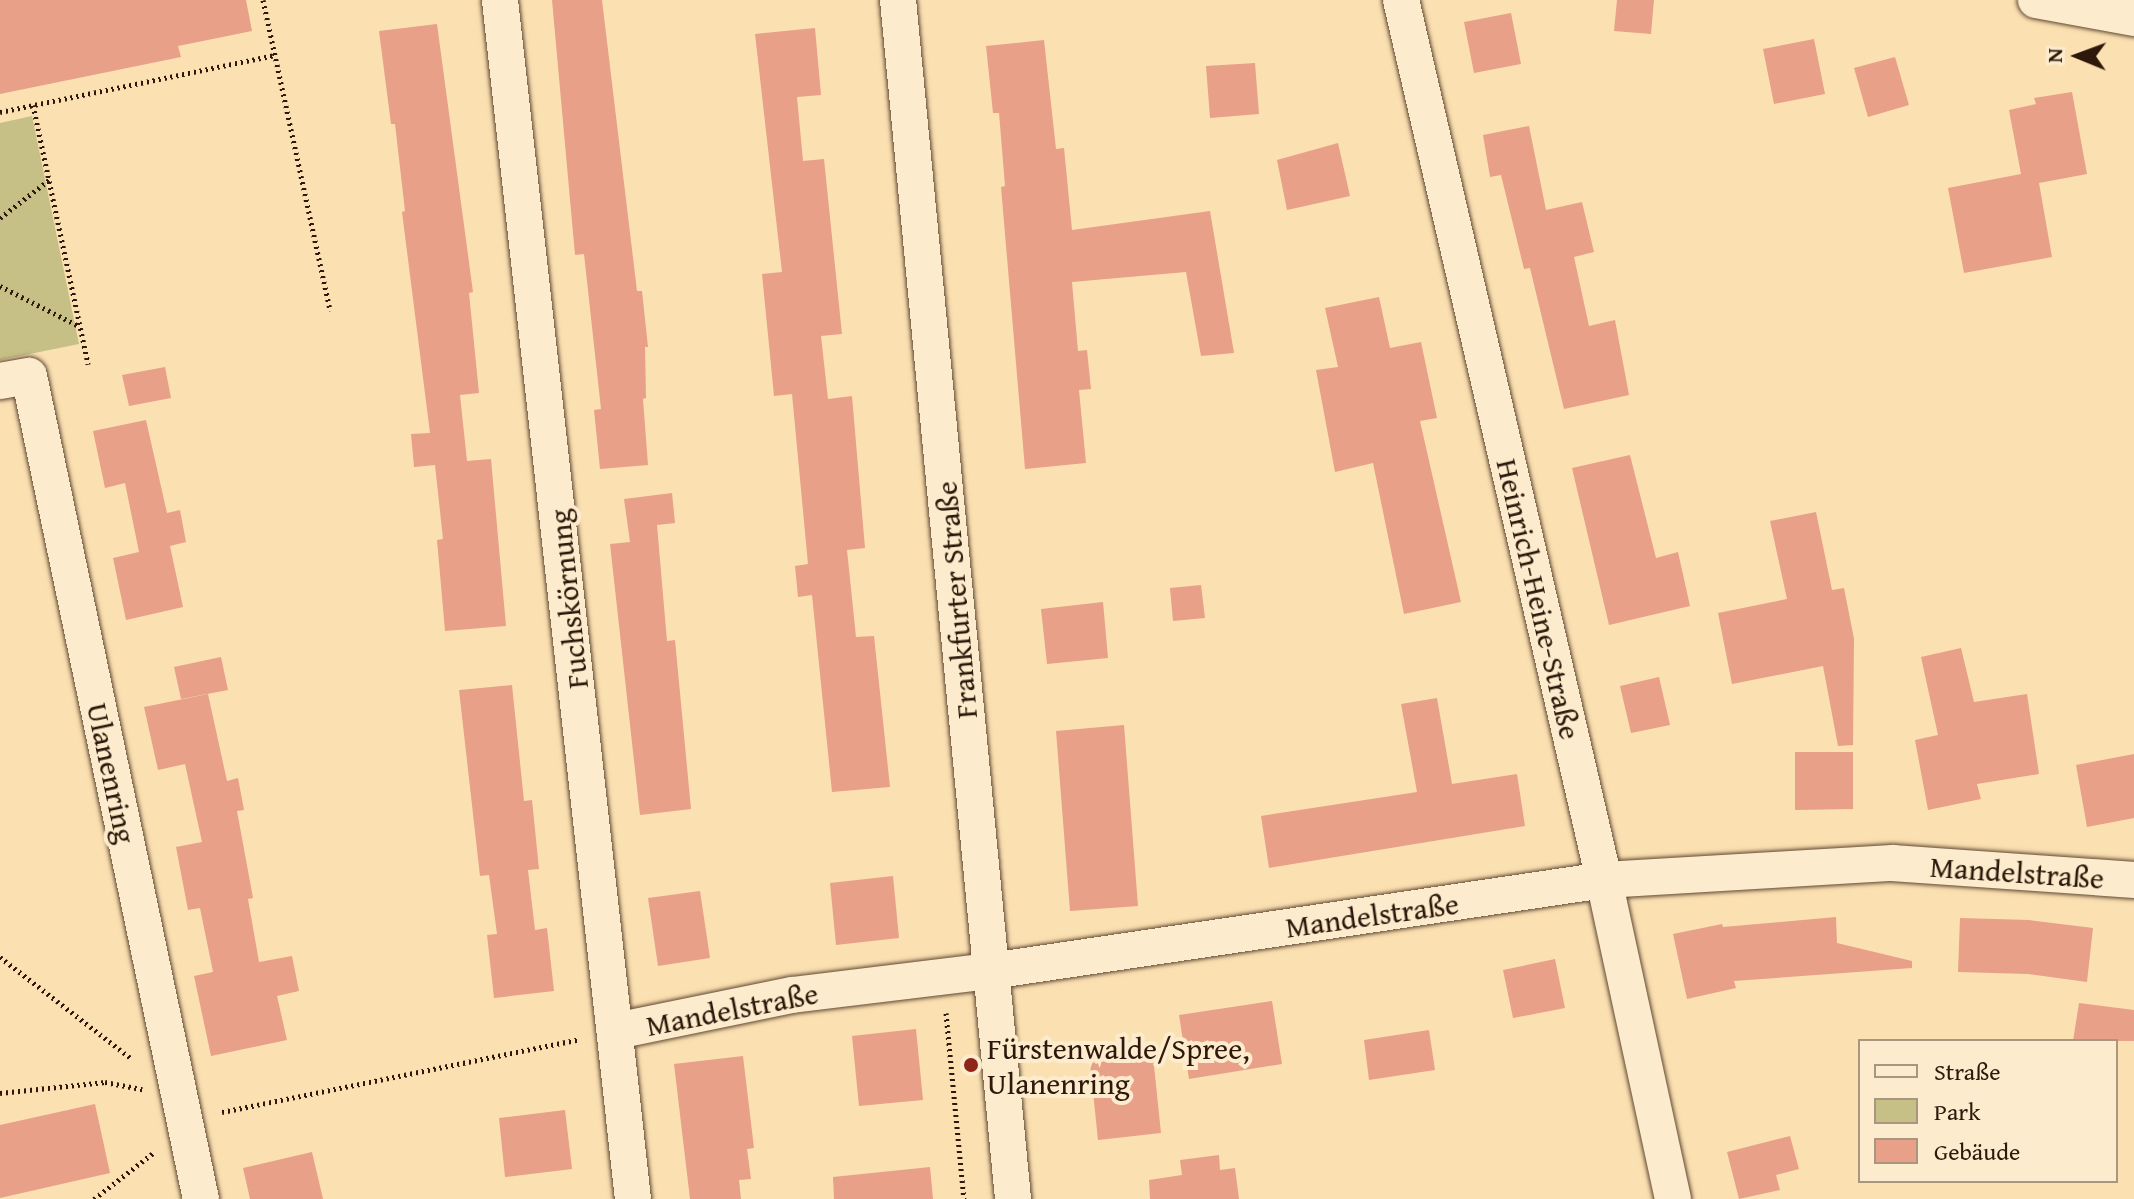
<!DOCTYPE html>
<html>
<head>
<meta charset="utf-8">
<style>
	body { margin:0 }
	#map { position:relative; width:2134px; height:1199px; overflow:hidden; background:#fbe0b1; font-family:"Gentium Book Plus",serif }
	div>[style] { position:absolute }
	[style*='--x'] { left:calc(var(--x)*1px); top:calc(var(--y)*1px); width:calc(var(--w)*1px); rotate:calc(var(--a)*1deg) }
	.green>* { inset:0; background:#c6c087 }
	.building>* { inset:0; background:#e8a089 }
	.path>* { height:5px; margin-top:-2.5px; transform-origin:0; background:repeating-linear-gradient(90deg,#2e170b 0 2px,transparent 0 6px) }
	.roads { filter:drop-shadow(0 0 2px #614934) drop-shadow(0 0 2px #614934) }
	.minor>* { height:36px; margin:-18px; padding:0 18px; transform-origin:18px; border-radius:18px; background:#fcebcc }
	.dots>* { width:22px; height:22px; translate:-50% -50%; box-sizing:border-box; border:4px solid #fcebcc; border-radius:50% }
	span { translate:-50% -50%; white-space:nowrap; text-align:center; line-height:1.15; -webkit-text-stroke:8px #fcebcc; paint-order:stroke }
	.street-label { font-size:30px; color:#2e170b }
	.poi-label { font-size:30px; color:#2e170b }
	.left { translate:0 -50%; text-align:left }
	.legend { position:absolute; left:1858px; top:1039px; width:260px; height:144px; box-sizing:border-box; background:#fcebcc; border:2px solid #aa967f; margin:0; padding:10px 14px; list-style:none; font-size:24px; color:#2e170b }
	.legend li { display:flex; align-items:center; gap:16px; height:40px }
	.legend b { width:40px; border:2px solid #aa967f }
	.north { position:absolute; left:2038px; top:16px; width:80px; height:80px; -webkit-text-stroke:6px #fcebcc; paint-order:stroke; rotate:271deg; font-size:22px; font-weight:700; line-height:32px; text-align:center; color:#2e170b }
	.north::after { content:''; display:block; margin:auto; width:28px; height:36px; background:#2e170b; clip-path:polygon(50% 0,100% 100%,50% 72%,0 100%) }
</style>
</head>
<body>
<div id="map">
	<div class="green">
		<div style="clip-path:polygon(32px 116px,79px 344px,0 360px,0 123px)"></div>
	</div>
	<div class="building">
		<div style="clip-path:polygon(0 0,246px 0,252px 31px,178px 46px,181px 57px,0 94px)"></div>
		<div style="clip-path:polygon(552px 0,602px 0,637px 291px,642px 291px,648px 347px,645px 347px,646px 398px,643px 399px,648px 465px,600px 469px,594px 410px,601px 409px,584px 254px,575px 255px)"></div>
		<div style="clip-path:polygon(1617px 0,1654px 0,1651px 34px,1614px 31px)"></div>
		<div style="clip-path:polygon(1511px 13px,1521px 64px,1474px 73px,1464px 22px)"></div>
		<div style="clip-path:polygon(437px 24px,473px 292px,469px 293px,479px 393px,460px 395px,467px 461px,491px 459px,506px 626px,445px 631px,437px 540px,443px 539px,435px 465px,414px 467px,411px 434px,430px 433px,402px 212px,405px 211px,395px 124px,391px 124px,379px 31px)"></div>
		<div style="clip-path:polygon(815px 28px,821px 95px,797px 97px,803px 161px,824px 159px,842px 334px,821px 336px,828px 399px,852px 396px,865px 548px,847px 550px,856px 637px,874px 636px,890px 787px,832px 792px,812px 595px,798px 597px,795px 566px,808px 564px,792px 394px,774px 396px,762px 274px,782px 272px,755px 34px)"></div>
		<div style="clip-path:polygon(1814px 39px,1825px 94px,1774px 104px,1763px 49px)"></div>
		<div style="clip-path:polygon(1044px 40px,1056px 149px,1064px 148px,1072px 230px,1210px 211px,1234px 353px,1201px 356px,1186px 272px,1072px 282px,1078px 351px,1087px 350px,1091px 389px,1079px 390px,1086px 463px,1025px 469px,1001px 187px,1005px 186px,999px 113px,993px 113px,986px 46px)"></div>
		<div style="clip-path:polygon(1895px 57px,1909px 105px,1868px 117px,1854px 68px)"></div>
		<div style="clip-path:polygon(1255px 63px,1259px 114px,1210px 118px,1206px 66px)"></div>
		<div style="clip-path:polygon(2072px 92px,2087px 174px,2039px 183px,2052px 257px,1964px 273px,1948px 188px,2021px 174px,2009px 110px,2036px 104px,2034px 98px)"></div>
		<div style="clip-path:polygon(1529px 126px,1546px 210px,1582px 202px,1594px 252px,1574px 257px,1589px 326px,1615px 320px,1629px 395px,1564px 409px,1530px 268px,1524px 269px,1501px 175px,1490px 177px,1483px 135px)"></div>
		<div style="clip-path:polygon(1338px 143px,1350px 196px,1287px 210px,1277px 160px)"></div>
		<div style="clip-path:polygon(1379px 297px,1390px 348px,1421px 342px,1437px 418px,1420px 421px,1461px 602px,1404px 614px,1373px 463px,1335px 472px,1316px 370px,1338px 367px,1325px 308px)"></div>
		<div style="clip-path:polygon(165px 367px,171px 398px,129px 406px,122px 375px)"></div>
		<div style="clip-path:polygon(146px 420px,167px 513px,180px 510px,186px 542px,170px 546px,183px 607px,126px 620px,113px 558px,139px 552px,125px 483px,105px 488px,93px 431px)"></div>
		<div style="clip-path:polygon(1630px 455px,1656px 558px,1678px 552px,1690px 606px,1609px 625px,1572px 468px)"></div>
		<div style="clip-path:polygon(672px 493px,675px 523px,657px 525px,667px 641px,675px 640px,691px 809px,640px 815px,610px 544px,630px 542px,624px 499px)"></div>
		<div style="clip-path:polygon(1816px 512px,1832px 590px,1844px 588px,1854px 639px,1853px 745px,1838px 746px,1823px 666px,1732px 684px,1718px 613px,1787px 599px,1770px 521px)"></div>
		<div style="clip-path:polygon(1201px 585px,1205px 618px,1173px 621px,1170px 588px)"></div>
		<div style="clip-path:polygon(1103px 602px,1108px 658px,1047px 664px,1041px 609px)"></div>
		<div style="clip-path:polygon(1961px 648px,1974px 702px,2027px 694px,2039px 774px,1977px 784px,1981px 799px,1928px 810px,1915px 740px,1938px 735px,1921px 657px)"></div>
		<div style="clip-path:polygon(221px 657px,228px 690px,181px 699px,174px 667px)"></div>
		<div style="clip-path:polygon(1659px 677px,1670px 725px,1631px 733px,1620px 686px)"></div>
		<div style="clip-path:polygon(512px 685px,524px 801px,532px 800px,539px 869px,528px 870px,535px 930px,547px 928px,554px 991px,494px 998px,487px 935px,497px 934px,489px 875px,480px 876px,459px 690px)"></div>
		<div style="clip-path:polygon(208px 694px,227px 781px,238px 778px,244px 810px,237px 811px,253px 898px,248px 899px,259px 962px,292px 956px,299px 991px,277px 996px,287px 1040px,211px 1056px,194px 976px,213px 972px,200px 908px,188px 910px,176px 847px,202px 842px,185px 764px,158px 770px,144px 707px)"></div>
		<div style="clip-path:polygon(1437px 698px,1452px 784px,1517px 774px,1525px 826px,1269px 868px,1261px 816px,1417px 792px,1401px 704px)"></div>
		<div style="clip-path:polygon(1124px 725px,1138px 906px,1070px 911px,1056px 731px)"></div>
		<div style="clip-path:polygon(1795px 752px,1853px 752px,1853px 809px,1795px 810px)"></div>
		<div style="clip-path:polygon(2134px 754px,2134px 818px,2087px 827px,2076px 765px)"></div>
		<div style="clip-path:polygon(893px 876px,899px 938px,836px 945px,830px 883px)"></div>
		<div style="clip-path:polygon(700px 891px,710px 958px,658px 966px,648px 898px)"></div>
		<div style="clip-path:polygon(1836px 917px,1837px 943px,1912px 961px,1912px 968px,1734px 981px,1736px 988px,1687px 999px,1673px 934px,1722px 924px,1723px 927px)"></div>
		<div style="clip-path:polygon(1960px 918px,2029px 920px,2093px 928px,2087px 982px,2028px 974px,1958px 972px)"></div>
		<div style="clip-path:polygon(1555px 959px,1565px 1008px,1513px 1018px,1503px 970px)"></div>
		<div style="clip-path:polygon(1272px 1001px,1282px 1064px,1189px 1079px,1179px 1015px)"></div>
		<div style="clip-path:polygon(2079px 1003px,2134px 1010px,2134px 1041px,2073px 1041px)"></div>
		<div style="clip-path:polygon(916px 1029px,923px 1100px,859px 1106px,852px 1036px)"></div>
		<div style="clip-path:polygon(1429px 1030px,1435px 1070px,1369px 1080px,1364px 1040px)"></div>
		<div style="clip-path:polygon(743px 1056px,754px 1148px,747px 1149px,751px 1179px,739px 1180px,741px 1199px,690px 1199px,674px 1064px)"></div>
		<div style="clip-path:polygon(1153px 1056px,1161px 1133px,1098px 1140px,1090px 1063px)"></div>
		<div style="clip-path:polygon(95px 1104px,110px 1173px,0 1198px,0 1125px)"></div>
		<div style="clip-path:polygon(565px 1110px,572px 1169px,505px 1177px,499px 1118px)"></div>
		<div style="clip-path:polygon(1790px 1136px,1799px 1169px,1776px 1175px,1780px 1190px,1739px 1199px,1727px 1152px)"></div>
		<div style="clip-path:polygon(312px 1152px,323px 1199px,250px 1199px,243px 1168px)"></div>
		<div style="clip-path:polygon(1219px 1155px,1220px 1170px,1235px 1168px,1239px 1199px,1150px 1199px,1149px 1180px,1182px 1175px,1180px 1160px)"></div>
		<div style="clip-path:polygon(930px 1167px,933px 1199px,834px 1199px,833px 1177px)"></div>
	</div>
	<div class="path">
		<div style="--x:263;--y:0;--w:318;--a:77.8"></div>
		<div style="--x:33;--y:105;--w:265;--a:78"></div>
		<div style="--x:0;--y:112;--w:281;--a:-11.7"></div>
		<div style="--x:0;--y:218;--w:62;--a:-37.8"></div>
		<div style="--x:0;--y:286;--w:89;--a:26.9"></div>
		<div style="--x:0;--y:957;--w:167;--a:37.7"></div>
		<div style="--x:946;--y:1013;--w:187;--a:84.5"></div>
		<div style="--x:0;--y:1093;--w:106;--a:-6"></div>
		<div style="--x:105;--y:1082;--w:38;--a:11"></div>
		<div style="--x:222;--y:1112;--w:365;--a:-11.5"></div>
		<div style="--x:94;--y:1199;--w:75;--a:-37.9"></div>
	</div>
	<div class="roads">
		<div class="minor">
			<div style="--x:500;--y:0;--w:1206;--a:83.67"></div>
			<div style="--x:898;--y:0;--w:1205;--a:84.52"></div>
			<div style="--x:1401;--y:0;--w:903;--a:77.01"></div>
			<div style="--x:1604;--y:880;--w:326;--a:77.8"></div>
			<div style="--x:2036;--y:0;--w:100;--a:10.4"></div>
			<div style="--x:0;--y:381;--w:29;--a:-10"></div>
			<div style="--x:29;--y:376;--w:841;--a:78.2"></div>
			<div style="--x:616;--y:1031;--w:180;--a:-11.6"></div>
			<div style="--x:792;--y:995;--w:200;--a:-6.9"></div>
			<div style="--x:991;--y:971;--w:620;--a:-8.44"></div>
			<div style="--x:1604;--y:880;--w:289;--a:-3.4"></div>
			<div style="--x:1892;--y:863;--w:243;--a:4"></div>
		</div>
	</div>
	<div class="dots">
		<div style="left:971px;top:1065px;background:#8f2418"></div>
	</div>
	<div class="street-label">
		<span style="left:568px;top:599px;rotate:-96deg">Fuchskörnung</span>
		<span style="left:1539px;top:599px;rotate:77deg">Heinrich-Heine-Straße</span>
		<span style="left:956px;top:600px;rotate:-95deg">Frankfurter Straße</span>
		<span style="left:112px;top:773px;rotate:78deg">Ulanenring</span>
		<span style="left:2017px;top:872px;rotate:4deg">Mandelstraße</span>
		<span style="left:1372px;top:915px;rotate:-8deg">Mandelstraße</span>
		<span style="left:732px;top:1009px;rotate:-11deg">Mandelstraße</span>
	</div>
	<div class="poi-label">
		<span class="left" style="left:987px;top:1065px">Fürstenwalde/Spree,<br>Ulanenring</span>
	</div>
	<ul class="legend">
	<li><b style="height:10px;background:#fcebcc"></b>Straße</li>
	<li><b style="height:22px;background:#c6c087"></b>Park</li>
	<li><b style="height:22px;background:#e8a089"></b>Gebäude</li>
	</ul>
	<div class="north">N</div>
</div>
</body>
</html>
